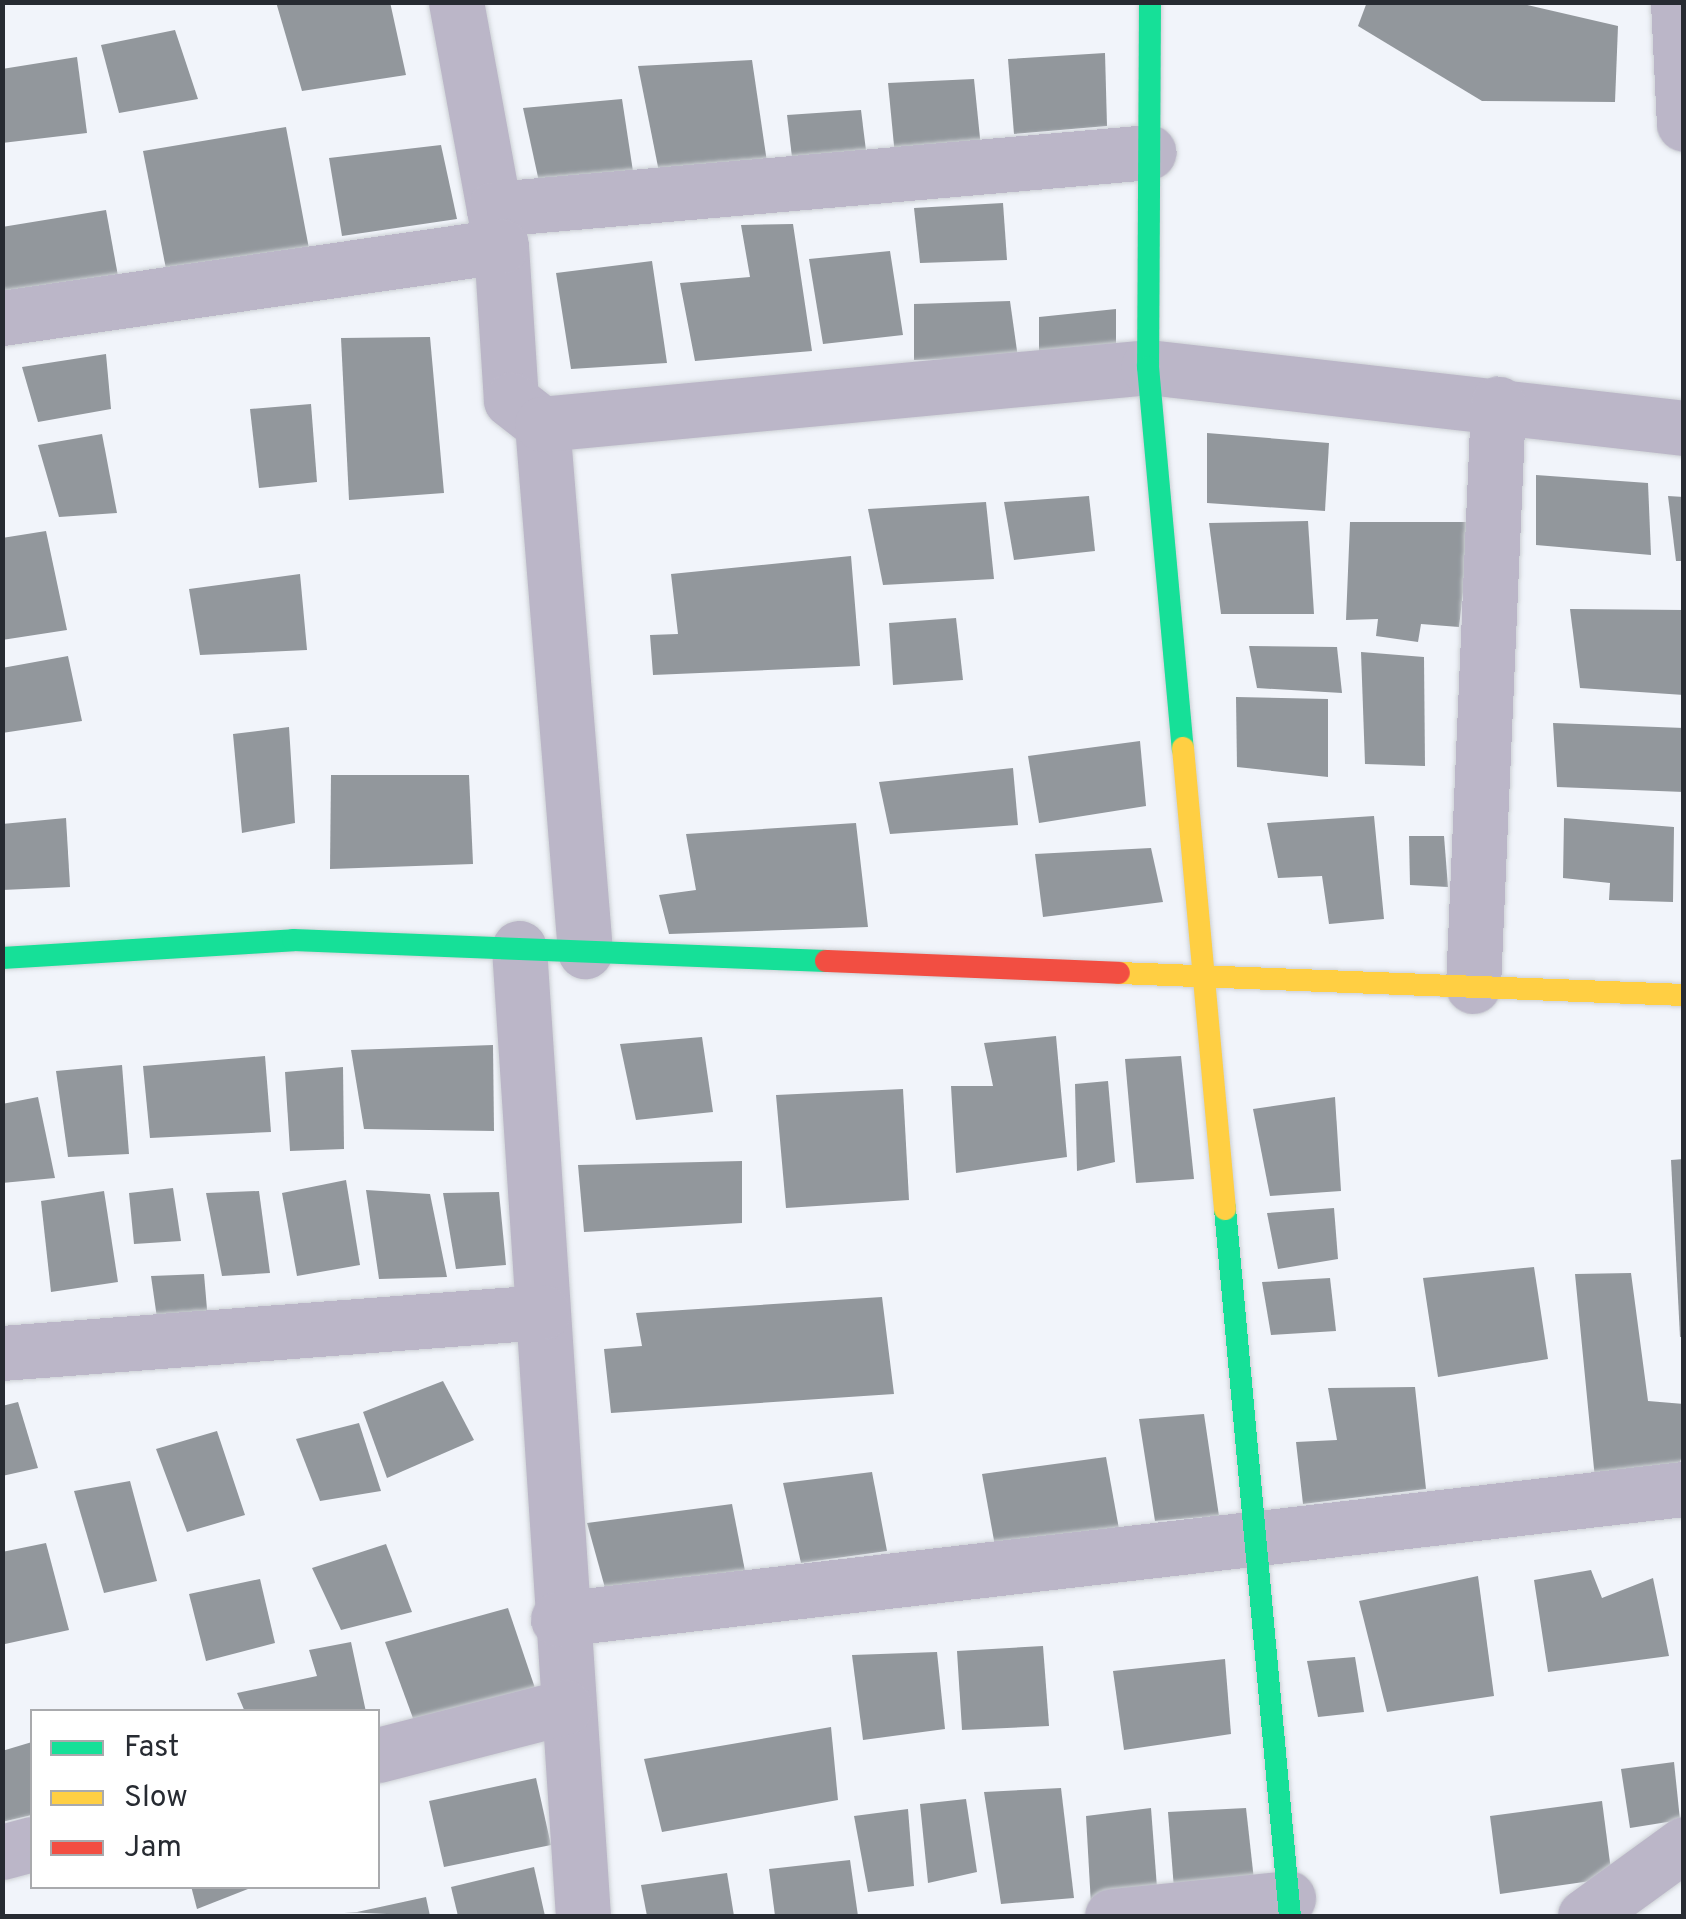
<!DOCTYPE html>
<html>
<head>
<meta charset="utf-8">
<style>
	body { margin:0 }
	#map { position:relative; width:1686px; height:1919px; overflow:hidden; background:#f1f4fa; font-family:Overpass,sans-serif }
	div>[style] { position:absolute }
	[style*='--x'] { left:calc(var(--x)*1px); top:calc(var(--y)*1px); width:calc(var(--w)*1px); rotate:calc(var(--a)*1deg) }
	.building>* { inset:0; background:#92979c }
	.roads { filter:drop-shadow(0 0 2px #cdd1d5) drop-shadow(0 0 2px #cdd1d5) }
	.street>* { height:55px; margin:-27.5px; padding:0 27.5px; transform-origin:27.5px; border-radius:27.5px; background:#bbb6c8 }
	.fast>* { height:22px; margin:-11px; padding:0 11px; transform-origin:11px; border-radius:11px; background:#16e098 }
	.slow>* { height:22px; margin:-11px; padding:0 11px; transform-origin:11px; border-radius:11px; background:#ffcf43 }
	.jam>* { height:22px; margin:-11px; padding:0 11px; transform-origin:11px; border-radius:11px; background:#f24e42 }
	span { translate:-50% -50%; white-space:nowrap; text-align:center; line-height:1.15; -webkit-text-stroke:10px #fff; paint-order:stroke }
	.frame { position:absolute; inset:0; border:5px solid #272b32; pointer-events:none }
	.legend { position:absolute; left:30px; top:1709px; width:350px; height:180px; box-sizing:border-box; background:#fff; border:2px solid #a9aaad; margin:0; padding:12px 18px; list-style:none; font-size:30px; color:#272b32 }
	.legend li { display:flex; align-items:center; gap:20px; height:50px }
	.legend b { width:50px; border:2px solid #a9aaad }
</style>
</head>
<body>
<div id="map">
	<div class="building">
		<div style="clip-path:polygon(276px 2px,390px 2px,406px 75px,302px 91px)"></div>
		<div style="clip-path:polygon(1367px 2px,1514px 2px,1618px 26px,1615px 102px,1482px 101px,1358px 26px)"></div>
		<div style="clip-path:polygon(175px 30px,198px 99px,119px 113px,101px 45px)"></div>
		<div style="clip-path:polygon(1105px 53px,1107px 126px,1014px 134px,1008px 59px)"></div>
		<div style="clip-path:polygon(77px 57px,87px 133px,2px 143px,2px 69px)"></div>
		<div style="clip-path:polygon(752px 60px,768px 169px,660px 177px,638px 66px)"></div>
		<div style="clip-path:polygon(974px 79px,981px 148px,895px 156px,888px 83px)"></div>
		<div style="clip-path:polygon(622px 99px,634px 178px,541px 191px,523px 108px)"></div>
		<div style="clip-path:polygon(861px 110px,868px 167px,794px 174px,787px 115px)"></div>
		<div style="clip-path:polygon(286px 127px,310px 254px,167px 274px,143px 151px)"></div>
		<div style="clip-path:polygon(441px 145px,457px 219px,342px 236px,329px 158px)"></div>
		<div style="clip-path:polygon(1003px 203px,1007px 260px,920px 263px,914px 208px)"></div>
		<div style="clip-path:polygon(106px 210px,120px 287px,2px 298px,2px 227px)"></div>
		<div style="clip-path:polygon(793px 224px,812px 351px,695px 361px,680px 283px,750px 277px,741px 225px)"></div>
		<div style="clip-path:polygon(890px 251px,903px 335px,823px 344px,809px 259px)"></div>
		<div style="clip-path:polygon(652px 261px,667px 363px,571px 369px,556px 273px)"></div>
		<div style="clip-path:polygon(1010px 301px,1018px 358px,914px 360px,914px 304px)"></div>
		<div style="clip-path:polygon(1116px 309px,1116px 350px,1039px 357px,1039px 317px)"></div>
		<div style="clip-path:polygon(430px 337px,444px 493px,349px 500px,341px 338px)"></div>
		<div style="clip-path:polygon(106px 354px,111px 409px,38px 422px,22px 367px)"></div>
		<div style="clip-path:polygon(311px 404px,317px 482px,259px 488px,250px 409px)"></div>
		<div style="clip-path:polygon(1207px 433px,1329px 443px,1325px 511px,1207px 503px)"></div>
		<div style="clip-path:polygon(102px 434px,117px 513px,59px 517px,38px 445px)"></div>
		<div style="clip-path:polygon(1536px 475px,1648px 483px,1651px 555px,1536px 545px)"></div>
		<div style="clip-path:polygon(1089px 496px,1095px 551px,1014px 560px,1004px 502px)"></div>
		<div style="clip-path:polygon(1668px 496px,1684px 497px,1684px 561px,1676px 561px)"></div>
		<div style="clip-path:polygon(986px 502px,994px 579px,883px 585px,868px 509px)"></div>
		<div style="clip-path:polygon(1308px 521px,1314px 614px,1221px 614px,1209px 523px)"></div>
		<div style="clip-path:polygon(1350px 522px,1471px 522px,1459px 627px,1421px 624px,1418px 642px,1376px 636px,1378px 619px,1346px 620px)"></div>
		<div style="clip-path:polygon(46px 531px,67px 630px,2px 640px,2px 538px)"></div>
		<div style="clip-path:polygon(851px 556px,860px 666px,653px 675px,650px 635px,678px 634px,671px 574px)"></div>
		<div style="clip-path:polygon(300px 574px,307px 650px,200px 655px,189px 589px)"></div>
		<div style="clip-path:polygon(1570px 609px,1684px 610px,1684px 695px,1580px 688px)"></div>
		<div style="clip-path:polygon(956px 618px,963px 680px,893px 685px,889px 623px)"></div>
		<div style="clip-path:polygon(1249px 646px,1337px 647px,1342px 693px,1257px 688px)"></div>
		<div style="clip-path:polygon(1361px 652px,1424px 657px,1425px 766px,1365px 764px)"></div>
		<div style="clip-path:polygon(68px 656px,82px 721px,2px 733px,2px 668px)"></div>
		<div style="clip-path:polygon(1236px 697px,1328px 699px,1328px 777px,1237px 767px)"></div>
		<div style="clip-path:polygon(1553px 723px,1684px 728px,1684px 792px,1557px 787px)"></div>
		<div style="clip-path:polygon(289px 727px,295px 823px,242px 833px,233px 734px)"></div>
		<div style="clip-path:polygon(1140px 741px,1146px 806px,1039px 823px,1028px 756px)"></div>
		<div style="clip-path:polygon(1013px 768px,1018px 825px,890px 834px,879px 782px)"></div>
		<div style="clip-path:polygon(331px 775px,469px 775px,473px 864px,330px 869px)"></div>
		<div style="clip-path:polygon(1374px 816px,1384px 919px,1329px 924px,1322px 876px,1278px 878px,1267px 823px)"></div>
		<div style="clip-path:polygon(66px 818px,70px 887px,2px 890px,2px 824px)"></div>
		<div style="clip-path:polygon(1564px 818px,1674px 827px,1673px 902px,1609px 900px,1610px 883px,1563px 878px)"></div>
		<div style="clip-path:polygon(856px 823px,868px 927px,669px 934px,659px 895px,696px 890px,686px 834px)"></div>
		<div style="clip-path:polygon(1409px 836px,1444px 836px,1448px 887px,1410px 885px)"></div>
		<div style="clip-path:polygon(1151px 848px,1163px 902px,1043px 917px,1035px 854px)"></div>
		<div style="clip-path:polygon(1056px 1036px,1067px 1157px,956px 1173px,951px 1086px,993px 1086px,984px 1043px)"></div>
		<div style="clip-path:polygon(702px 1037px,713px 1112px,636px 1120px,620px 1044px)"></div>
		<div style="clip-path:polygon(493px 1045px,494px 1131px,364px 1129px,351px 1050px)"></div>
		<div style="clip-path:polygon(265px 1056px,271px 1132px,150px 1138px,143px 1066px)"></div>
		<div style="clip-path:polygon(1181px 1056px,1194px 1179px,1136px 1183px,1125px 1059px)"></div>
		<div style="clip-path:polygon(122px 1065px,129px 1154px,68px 1157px,56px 1071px)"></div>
		<div style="clip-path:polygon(343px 1067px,344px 1149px,290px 1151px,285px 1072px)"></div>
		<div style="clip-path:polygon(1108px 1081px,1115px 1162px,1077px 1171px,1075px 1084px)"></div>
		<div style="clip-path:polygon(903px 1089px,909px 1200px,786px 1208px,776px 1095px)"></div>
		<div style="clip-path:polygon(38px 1097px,55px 1178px,2px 1183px,2px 1104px)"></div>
		<div style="clip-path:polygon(1335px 1097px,1341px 1191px,1270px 1196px,1253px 1109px)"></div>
		<div style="clip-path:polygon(1684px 1159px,1684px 1337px,1680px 1337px,1671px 1160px)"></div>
		<div style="clip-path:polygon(742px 1161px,742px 1223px,584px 1232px,578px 1165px)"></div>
		<div style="clip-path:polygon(346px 1180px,360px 1265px,297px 1276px,282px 1193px)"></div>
		<div style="clip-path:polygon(173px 1188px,181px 1241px,134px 1244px,129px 1193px)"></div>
		<div style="clip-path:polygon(366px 1190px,430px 1194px,447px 1277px,379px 1279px)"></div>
		<div style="clip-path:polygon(104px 1191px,118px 1282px,51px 1292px,41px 1201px)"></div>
		<div style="clip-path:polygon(259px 1191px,270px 1273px,222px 1276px,206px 1193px)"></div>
		<div style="clip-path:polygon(499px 1192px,506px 1265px,456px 1269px,443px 1193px)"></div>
		<div style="clip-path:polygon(1334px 1208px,1338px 1259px,1278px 1269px,1267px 1213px)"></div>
		<div style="clip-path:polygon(1534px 1267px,1548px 1359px,1438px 1377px,1423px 1278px)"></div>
		<div style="clip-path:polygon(1631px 1273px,1648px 1401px,1684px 1404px,1684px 1450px,1678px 1468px,1595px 1479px,1575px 1274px)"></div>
		<div style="clip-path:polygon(204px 1274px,208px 1321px,158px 1325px,151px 1276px)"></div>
		<div style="clip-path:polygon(1330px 1278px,1336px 1331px,1271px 1335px,1262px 1282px)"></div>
		<div style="clip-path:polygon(882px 1297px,894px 1394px,611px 1413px,604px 1349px,642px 1346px,636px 1313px)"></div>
		<div style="clip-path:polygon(443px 1381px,474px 1440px,387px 1478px,363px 1412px)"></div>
		<div style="clip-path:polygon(1415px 1387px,1426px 1489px,1303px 1504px,1296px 1442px,1337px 1440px,1328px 1388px)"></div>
		<div style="clip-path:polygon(18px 1402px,38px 1468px,2px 1476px,2px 1406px)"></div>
		<div style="clip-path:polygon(1204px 1414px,1219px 1516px,1155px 1521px,1139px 1419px)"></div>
		<div style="clip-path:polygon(359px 1423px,381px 1491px,320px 1501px,296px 1439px)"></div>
		<div style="clip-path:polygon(217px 1431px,245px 1515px,187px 1532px,156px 1449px)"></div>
		<div style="clip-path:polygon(1106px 1457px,1119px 1529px,995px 1546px,982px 1474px)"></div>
		<div style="clip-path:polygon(872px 1472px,887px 1551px,801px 1563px,783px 1483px)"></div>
		<div style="clip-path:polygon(130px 1481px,157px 1581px,104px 1593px,74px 1491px)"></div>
		<div style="clip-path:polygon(732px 1504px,746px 1576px,607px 1595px,587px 1523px)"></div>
		<div style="clip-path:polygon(46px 1543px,69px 1630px,5px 1644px,2px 1552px)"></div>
		<div style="clip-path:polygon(386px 1544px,412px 1612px,341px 1630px,312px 1568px)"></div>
		<div style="clip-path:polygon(1591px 1570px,1602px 1598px,1653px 1578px,1669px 1656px,1548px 1672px,1534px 1580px)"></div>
		<div style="clip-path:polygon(1478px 1576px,1494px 1696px,1387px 1712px,1359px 1601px)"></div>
		<div style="clip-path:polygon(260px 1579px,275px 1643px,206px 1661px,189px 1594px)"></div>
		<div style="clip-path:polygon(508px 1608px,536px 1691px,414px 1721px,385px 1642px)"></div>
		<div style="clip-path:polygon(351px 1642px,366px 1712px,245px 1712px,237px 1693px,317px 1676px,309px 1650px)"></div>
		<div style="clip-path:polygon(1043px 1646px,1049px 1726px,962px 1730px,957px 1651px)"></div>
		<div style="clip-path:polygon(937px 1652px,945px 1729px,863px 1740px,852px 1655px)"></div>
		<div style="clip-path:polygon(1355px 1657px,1364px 1712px,1318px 1717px,1307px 1661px)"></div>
		<div style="clip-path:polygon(1225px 1659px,1231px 1734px,1124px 1750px,1113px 1671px)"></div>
		<div style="clip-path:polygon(831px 1727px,838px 1800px,662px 1832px,644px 1759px)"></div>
		<div style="clip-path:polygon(32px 1742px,32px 1815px,2px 1822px,2px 1751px)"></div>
		<div style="clip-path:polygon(1674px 1762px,1680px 1820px,1630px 1828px,1621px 1769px)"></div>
		<div style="clip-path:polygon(536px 1778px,551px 1845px,444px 1867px,429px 1801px)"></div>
		<div style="clip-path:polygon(1061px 1788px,1074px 1898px,1001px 1904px,984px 1792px)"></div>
		<div style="clip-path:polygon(966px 1799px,977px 1872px,928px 1883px,920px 1804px)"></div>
		<div style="clip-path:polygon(1602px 1801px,1612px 1878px,1500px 1894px,1490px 1816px)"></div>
		<div style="clip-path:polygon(1151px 1808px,1158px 1901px,1091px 1905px,1086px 1816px)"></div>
		<div style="clip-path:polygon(1246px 1808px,1254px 1880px,1174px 1889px,1168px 1812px)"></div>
		<div style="clip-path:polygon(908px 1809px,914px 1886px,868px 1892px,854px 1816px)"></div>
		<div style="clip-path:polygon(850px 1860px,858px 1916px,775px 1916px,769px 1869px)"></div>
		<div style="clip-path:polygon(534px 1867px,545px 1916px,458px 1916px,451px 1887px)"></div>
		<div style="clip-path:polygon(727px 1873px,734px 1916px,647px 1916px,641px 1885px)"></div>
		<div style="clip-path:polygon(191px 1886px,253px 1886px,253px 1887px,197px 1909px)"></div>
		<div style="clip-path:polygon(426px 1897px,430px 1916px,344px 1912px,357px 1912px)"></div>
	</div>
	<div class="roads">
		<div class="street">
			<div style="--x:456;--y:2;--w:248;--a:79.6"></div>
			<div style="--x:501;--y:246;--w:154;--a:86.3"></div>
			<div style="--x:511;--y:400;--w:39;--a:38"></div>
			<div style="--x:542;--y:424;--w:529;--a:85.34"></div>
			<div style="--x:1678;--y:2;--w:122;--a:87.2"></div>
			<div style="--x:494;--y:209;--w:657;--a:-4.97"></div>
			<div style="--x:2;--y:318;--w:504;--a:-8.21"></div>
			<div style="--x:542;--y:424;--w:609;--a:-5.37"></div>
			<div style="--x:1148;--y:367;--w:539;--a:6.49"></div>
			<div style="--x:519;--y:948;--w:970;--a:86.22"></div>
			<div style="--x:1473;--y:986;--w:583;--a:-87.54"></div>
			<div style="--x:2;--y:1353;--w:542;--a:-4.34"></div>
			<div style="--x:558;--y:1619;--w:1133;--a:-6.59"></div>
			<div style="--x:378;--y:1755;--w:193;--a:-14.4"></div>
			<div style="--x:2;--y:1852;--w:31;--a:-15"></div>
			<div style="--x:1112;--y:1916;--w:177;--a:-5.8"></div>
			<div style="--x:1585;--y:1916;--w:122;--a:-36"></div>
		</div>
		<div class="fast">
			<div style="--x:1150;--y:2;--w:365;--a:90.3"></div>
			<div style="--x:1148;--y:367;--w:383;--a:84.8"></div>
			<div style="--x:2;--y:958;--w:292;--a:-3.5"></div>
			<div style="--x:293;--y:940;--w:533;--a:2.26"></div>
			<div style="--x:1225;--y:1209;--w:710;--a:84.75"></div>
		</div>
		<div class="slow">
			<div style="--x:1183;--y:748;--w:463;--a:84.8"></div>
			<div style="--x:1119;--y:973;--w:565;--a:2.23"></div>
		</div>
		<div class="jam">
			<div style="--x:826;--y:961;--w:293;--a:2.3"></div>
		</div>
	</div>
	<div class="frame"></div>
	<ul class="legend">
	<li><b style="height:12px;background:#16e098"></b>Fast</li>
	<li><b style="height:12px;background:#ffcf43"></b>Slow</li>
	<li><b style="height:12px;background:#f24e42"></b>Jam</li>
	</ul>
</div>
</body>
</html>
